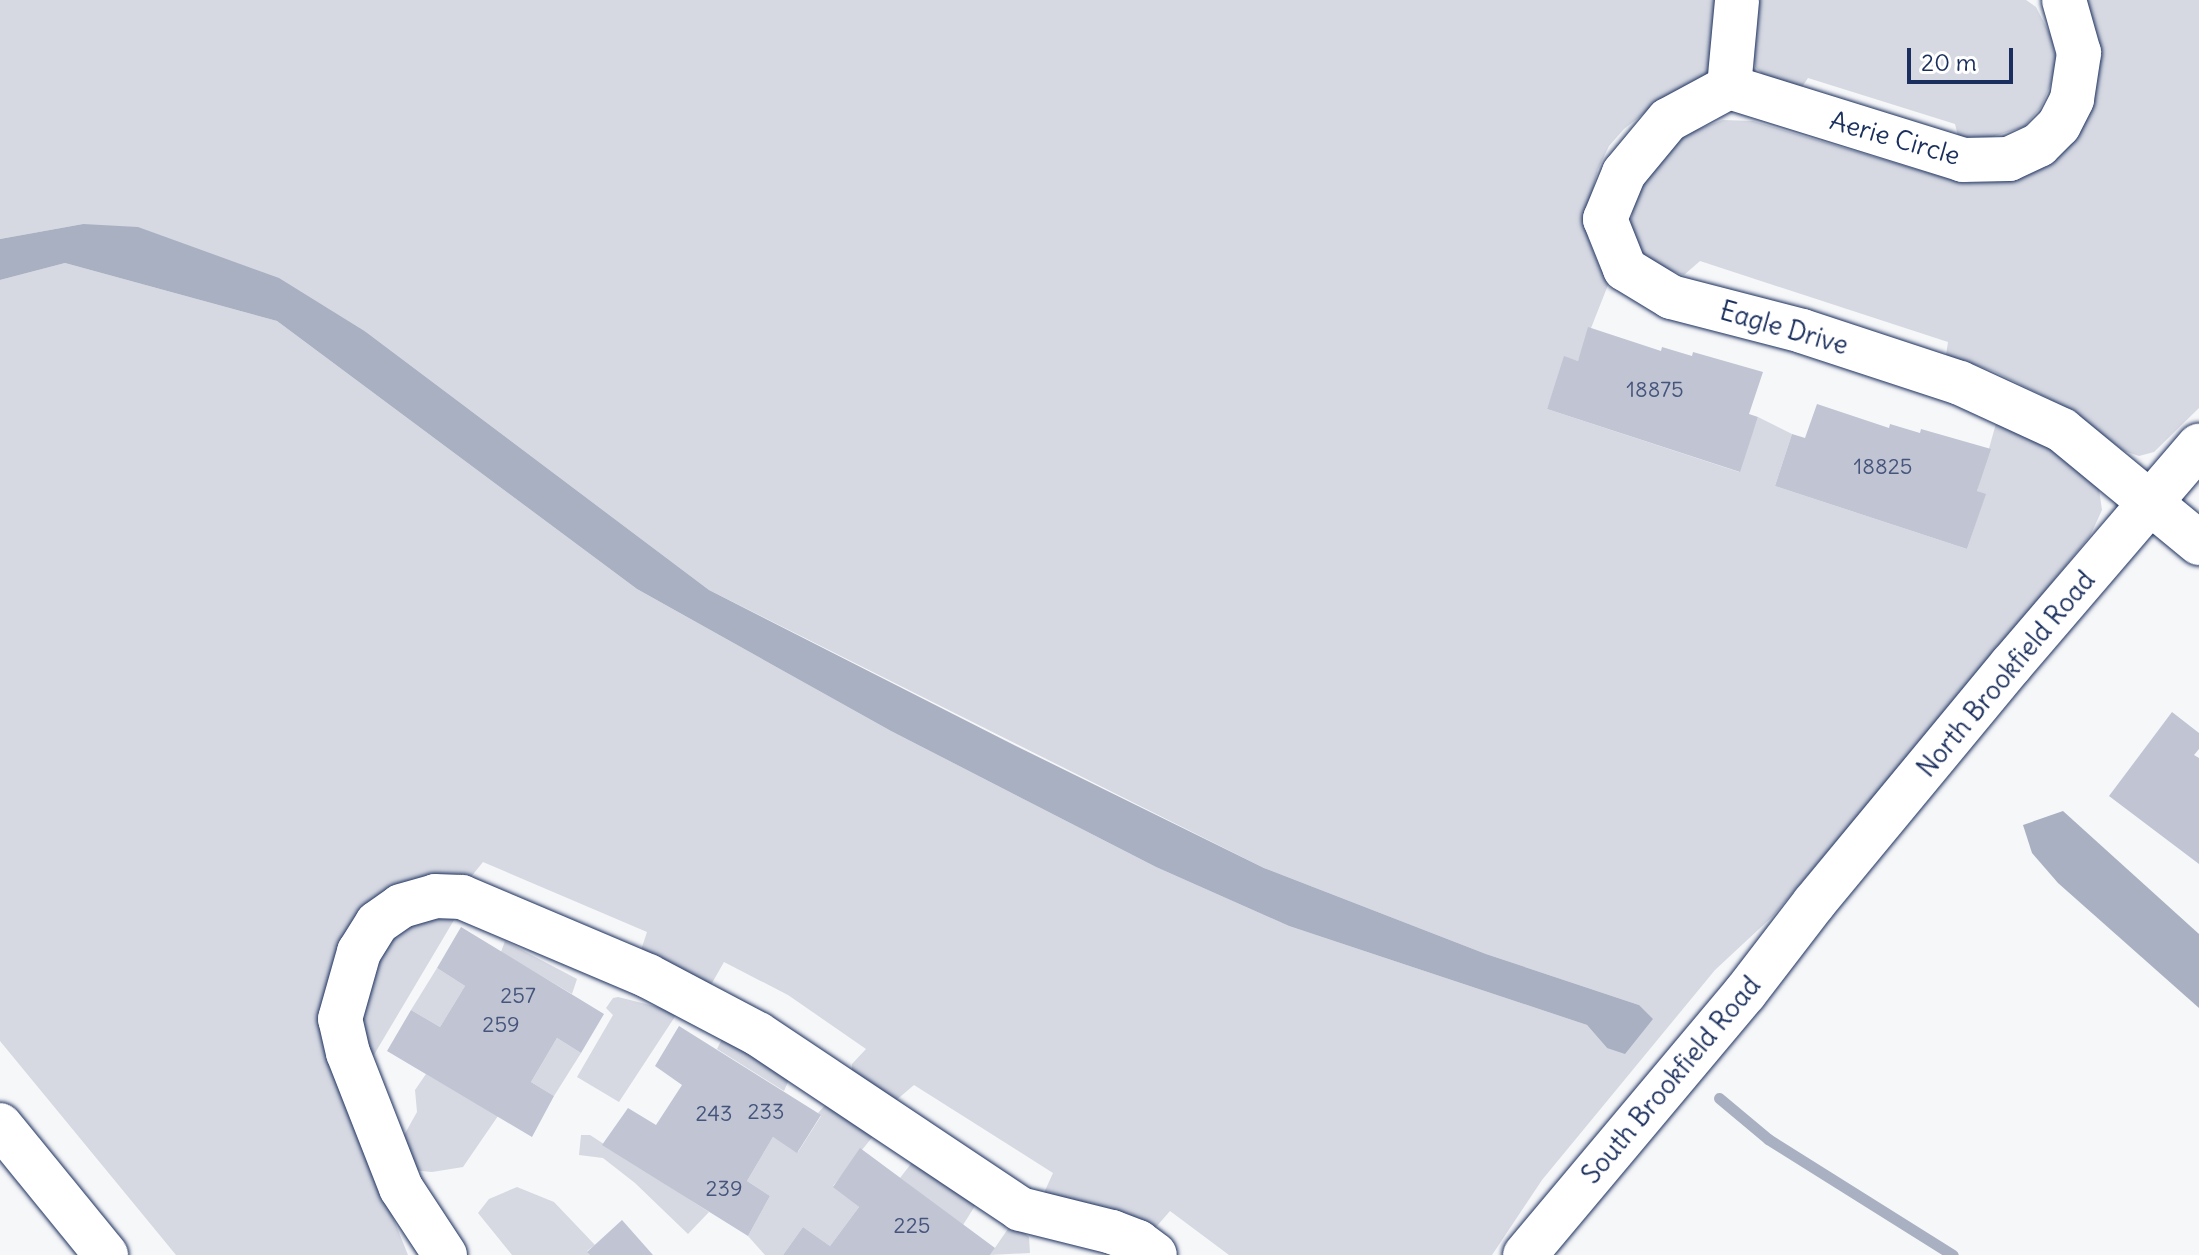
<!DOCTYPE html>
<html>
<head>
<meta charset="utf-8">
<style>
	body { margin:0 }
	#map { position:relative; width:2199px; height:1255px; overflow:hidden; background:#f6f7f9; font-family:Delius,sans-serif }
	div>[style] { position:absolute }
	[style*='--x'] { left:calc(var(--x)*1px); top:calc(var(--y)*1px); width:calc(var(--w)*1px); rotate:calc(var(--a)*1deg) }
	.green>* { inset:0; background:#d6d9e2 }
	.water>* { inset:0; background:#a9b0c1 }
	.stream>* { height:11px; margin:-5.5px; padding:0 5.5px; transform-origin:5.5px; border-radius:5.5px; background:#a9b0c1 }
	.building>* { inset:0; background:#c0c4d3 }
	.roads { filter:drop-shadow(0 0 2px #1b2f5e) drop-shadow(0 0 2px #1b2f5e) }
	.minor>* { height:44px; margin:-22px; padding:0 22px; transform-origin:22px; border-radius:22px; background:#fff }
	.highway>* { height:44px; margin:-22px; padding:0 22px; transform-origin:22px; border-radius:22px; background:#fff }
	span { translate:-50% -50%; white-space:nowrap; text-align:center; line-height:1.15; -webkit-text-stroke:6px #fff; paint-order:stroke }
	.number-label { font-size:22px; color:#44547b }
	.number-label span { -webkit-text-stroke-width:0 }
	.street-label { font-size:26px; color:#1b2f5e }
	.scale { position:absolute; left:1907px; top:48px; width:106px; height:36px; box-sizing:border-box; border:4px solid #1b2f5e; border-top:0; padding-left:10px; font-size:24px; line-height:28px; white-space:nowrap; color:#1b2f5e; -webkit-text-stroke:6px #fff; paint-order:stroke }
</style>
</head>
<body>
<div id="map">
	<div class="green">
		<div style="clip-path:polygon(0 0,1717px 0,1711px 68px,1700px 81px,1652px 107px,1624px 129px,1609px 146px,1598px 169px,1587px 212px,1588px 238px,1600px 268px,1610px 280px,1578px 361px,1565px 357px,1547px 409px,1739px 472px,1758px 417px,1792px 434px,1775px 486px,1967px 549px,1985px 495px,1977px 491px,1997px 420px,2037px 438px,2084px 473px,2099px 489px,2102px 510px,2090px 536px,1949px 708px,1773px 916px,1715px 970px,1542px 1180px,1492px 1255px,1229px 1255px,1170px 1211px,1150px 1234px,1043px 1195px,1053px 1173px,914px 1085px,894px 1102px,852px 1071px,852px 1064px,866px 1049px,788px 995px,724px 962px,708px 990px,638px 959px,647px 932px,483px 862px,466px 883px,365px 915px,357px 1128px,408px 1255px,176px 1255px,0 1041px,0 280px,65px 263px,277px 321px,637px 589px,891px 731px,1156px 867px,1289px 926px,1587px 1025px,1607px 1048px,1639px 1005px,1486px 954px,1264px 868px,709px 590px,366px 332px,83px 224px,0 239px)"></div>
		<div style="clip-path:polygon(1756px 0,2026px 0,2036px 7px,2052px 38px,2056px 60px,2051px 84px,2041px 107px,2024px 127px,1975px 142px,1959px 140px,1955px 124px,1808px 78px,1800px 90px,1769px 80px,1755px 67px,1752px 51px)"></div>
		<div style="clip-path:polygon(2080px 0,2199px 0,2199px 408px,2154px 452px,2139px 456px,2124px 451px,2064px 406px,1993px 371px,1946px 355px,1948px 342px,1700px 261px,1684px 275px,1659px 267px,1640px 251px,1630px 227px,1635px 195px,1679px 136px,1723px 120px,1753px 121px,1963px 183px,1993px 182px,2032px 170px)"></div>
		<div style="clip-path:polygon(457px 915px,378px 1048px,365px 1071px,360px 994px,379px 953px,405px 923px)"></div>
		<div style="clip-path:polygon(505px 941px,577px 979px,572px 994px,501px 952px)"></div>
		<div style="clip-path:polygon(437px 968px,465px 986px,440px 1027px,411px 1010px)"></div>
		<div style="clip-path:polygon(618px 997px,678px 1012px,619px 1102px,577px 1077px,613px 1015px,606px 1008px,613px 998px)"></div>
		<div style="clip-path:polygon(723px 1037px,791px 1075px,784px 1091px,717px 1049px)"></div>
		<div style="clip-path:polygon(557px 1038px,581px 1053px,554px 1096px,531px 1082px)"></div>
		<div style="clip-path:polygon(426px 1074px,498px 1116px,463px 1167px,432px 1172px,411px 1170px,403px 1137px,417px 1112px,415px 1090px)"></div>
		<div style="clip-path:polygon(830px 1100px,874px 1135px,833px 1186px,859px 1207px,830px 1246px,803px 1227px,783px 1255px,765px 1255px,748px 1236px,770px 1196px,747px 1181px,773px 1137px,798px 1152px,821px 1116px,818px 1113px)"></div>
		<div style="clip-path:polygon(581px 1135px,590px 1135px,709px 1212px,688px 1234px,635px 1183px,603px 1158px,579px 1155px)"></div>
		<div style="clip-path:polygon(917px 1156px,978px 1201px,963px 1225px,900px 1178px)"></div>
		<div style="clip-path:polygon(517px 1187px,554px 1202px,595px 1245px,587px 1251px,590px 1255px,512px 1255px,478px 1213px,489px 1199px)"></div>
		<div style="clip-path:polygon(1012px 1223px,1029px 1237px,1030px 1253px,990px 1255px)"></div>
	</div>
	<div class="water">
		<div style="clip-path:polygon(83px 224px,138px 227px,279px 278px,366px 332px,709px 590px,1014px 745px,1264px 868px,1486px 954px,1639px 1005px,1653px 1019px,1625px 1054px,1607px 1048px,1587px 1025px,1289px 926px,1156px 867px,891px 731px,637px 589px,277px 321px,65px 263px,0 280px,0 239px)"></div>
		<div style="clip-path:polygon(2063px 811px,2199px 934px,2199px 1008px,2058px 883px,2032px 853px,2023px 825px)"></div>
	</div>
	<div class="stream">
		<div style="--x:1719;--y:1098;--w:64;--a:39.9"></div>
		<div style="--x:1768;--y:1139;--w:218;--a:32.1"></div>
	</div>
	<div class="building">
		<div style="clip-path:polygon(1588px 327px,1661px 351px,1662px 347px,1692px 356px,1693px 352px,1763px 372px,1749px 414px,1758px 417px,1740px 472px,1547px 409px,1564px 356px,1578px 361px)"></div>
		<div style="clip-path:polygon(1817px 404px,1889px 428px,1890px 424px,1920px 433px,1921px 429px,1991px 449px,1977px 491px,1986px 494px,1967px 549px,1775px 486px,1792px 434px,1805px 438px)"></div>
		<div style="clip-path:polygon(2172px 712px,2199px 733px,2199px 749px,2194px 755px,2199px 758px,2199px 864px,2109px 796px)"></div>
		<div style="clip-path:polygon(461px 927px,604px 1014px,581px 1053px,557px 1038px,531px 1082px,554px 1096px,532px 1137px,387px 1051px,411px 1010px,440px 1027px,465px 986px,437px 968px)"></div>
		<div style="clip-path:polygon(679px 1026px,821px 1115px,797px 1153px,773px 1137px,747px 1181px,770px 1196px,748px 1236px,602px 1145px,628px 1108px,656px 1125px,682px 1085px,655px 1066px)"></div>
		<div style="clip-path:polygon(860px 1148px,995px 1248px,990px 1255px,783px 1255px,803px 1227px,830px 1246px,859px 1207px,833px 1187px)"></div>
		<div style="clip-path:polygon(622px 1220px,653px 1255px,590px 1255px,587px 1252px)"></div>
	</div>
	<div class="roads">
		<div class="minor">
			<div style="--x:1729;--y:87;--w:69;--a:151.6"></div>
			<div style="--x:1668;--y:120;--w:69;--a:129.7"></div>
			<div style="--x:1624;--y:173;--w:50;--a:112.4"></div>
			<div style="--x:1605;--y:219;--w:54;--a:68.2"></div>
			<div style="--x:1625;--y:269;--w:54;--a:31.3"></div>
			<div style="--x:1671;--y:297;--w:135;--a:14.5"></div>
			<div style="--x:1802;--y:331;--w:166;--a:18.2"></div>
			<div style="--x:1960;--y:383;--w:112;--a:24.7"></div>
			<div style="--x:2062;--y:430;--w:178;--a:39.5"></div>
			<div style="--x:1729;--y:87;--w:245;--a:17.3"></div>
			<div style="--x:1963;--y:160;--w:46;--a:-1.2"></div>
			<div style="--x:2009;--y:159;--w:33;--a:-25"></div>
			<div style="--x:2039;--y:145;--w:28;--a:-45"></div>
			<div style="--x:2059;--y:125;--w:29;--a:-63"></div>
			<div style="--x:2072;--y:99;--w:47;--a:-81.3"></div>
			<div style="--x:2079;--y:53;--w:55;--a:-105.8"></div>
			<div style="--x:1729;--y:87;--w:87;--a:-84.7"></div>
			<div style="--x:445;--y:1255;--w:80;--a:-123.3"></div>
			<div style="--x:401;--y:1188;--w:145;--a:-111.4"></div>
			<div style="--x:348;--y:1053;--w:35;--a:-103"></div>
			<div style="--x:340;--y:1019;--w:70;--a:-74.2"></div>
			<div style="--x:359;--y:952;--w:34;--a:-58"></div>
			<div style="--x:377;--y:923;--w:29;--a:-35"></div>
			<div style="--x:401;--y:906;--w:35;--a:-16"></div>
			<div style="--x:435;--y:896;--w:27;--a:2"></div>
			<div style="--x:462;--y:897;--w:202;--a:23"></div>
			<div style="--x:648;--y:976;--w:124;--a:27.8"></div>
			<div style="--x:758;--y:1034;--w:315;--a:33.7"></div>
			<div style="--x:1020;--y:1209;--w:95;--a:14"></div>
			<div style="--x:1112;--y:1232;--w:28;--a:21"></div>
			<div style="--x:1138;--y:1242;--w:21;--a:37"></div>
			<div style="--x:1525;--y:1255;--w:342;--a:-50"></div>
			<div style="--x:1745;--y:993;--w:113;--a:-52.5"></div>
			<div style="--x:1814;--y:903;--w:309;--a:-50.4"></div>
			<div style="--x:2011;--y:665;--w:289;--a:-49.4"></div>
		</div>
		<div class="highway">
			<div style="--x:0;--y:1125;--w:168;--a:50.8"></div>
		</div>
	</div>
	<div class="number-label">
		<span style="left:1655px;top:390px">18875</span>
		<span style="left:1883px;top:467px">18825</span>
		<span style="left:518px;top:996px">257</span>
		<span style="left:501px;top:1025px">259</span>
		<span style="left:766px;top:1112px">233</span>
		<span style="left:714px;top:1114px">243</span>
		<span style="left:724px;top:1189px">239</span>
		<span style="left:912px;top:1226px">225</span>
	</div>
	<div class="street-label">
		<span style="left:1895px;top:138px;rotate:16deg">Aerie Circle</span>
		<span style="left:1784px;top:328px;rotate:16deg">Eagle Drive</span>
		<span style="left:2006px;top:674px;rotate:-50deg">North Brookfield Road</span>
		<span style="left:1671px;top:1080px;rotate:-50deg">South Brookfield Road</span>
	</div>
	<div class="scale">20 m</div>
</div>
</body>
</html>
